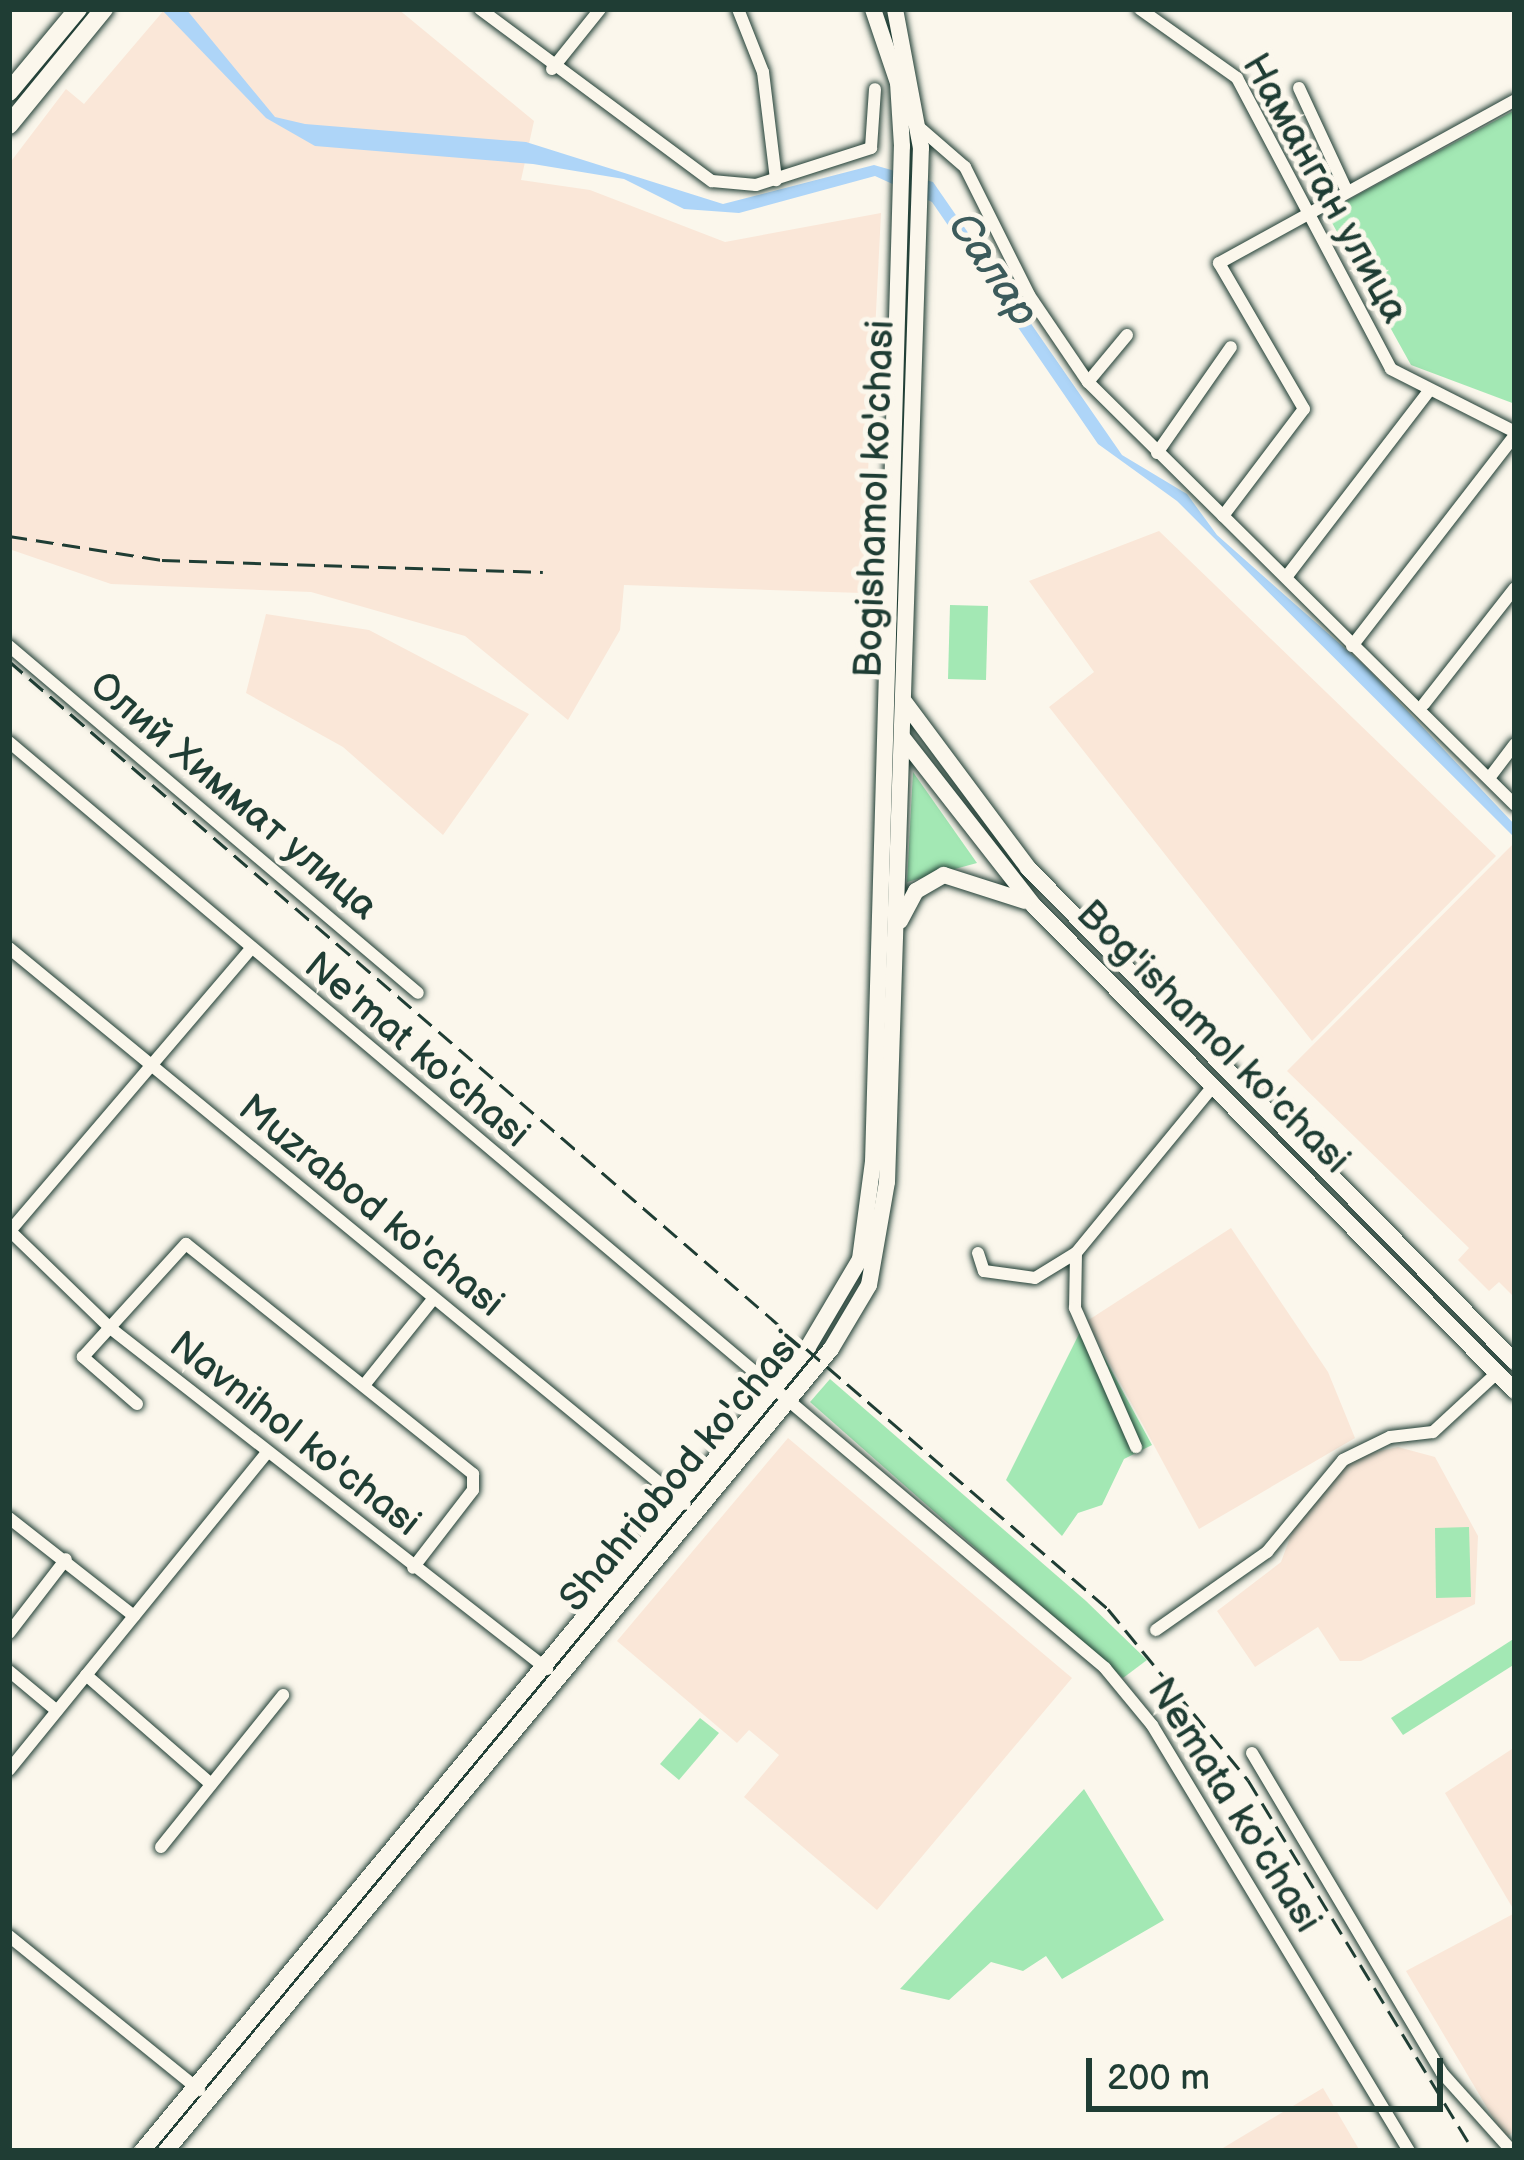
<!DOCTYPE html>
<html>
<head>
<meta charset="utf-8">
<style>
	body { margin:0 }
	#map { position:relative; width:1524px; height:2160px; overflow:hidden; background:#fbf7ec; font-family:"Balsamiq Sans",sans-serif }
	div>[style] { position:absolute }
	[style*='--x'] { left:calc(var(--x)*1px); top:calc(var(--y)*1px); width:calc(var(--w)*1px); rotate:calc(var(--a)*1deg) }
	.built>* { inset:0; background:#fae7d8 }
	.green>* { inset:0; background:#a3e8b4 }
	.water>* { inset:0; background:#aed5f8 }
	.roads { filter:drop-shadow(0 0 3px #1f3d34) drop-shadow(0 0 3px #1f3d34) }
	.minor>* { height:12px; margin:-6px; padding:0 6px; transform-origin:6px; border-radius:6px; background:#fbf7ec }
	.secondary>* { height:16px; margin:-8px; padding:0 8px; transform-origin:8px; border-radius:8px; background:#fbf7ec }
	.primary>* { height:18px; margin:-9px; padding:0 9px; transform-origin:9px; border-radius:9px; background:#fbf7ec }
	.rail>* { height:3px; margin-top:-1.5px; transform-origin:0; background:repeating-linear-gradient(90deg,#1f3d34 0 18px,transparent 0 27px) }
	span { translate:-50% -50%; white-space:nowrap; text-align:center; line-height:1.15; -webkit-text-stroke:10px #fbf7ec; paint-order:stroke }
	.street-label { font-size:39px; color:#1f3d34 }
	.water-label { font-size:42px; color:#3c5b5b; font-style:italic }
	.frame { position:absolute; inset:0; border:12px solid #1f3d34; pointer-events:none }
	.scale { position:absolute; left:1086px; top:2058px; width:357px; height:54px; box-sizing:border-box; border:6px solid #1f3d34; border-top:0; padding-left:15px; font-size:36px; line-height:42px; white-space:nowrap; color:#1f3d34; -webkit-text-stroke:9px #fbf7ec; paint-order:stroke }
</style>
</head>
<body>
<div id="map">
	<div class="built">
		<div style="clip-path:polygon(165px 9px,398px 9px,534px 121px,521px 180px,590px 190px,725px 242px,881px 213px,862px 593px,624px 585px,620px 630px,568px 720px,465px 636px,311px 592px,111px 584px,9px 549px,9px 164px,66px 89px,84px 104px)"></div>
		<div style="clip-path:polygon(1159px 531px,1496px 856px,1312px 1041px,1049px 707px,1094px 672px,1029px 581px)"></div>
		<div style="clip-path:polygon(266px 614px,369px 630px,529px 714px,443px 835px,343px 747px,246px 693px)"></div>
		<div style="clip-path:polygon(1515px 842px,1515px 1298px,1499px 1282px,1489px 1291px,1458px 1260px,1469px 1248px,1287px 1071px)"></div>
		<div style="clip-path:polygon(1231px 1228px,1328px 1372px,1355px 1438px,1199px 1529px,1087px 1321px)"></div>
		<div style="clip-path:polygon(788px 1438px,1072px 1678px,877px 1910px,744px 1797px,779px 1755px,749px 1730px,737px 1743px,617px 1641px)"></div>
		<div style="clip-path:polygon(1398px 1447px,1435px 1457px,1478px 1536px,1475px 1604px,1361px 1661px,1340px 1661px,1318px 1627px,1255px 1667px,1217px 1611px,1281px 1562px,1295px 1524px,1349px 1458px)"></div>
		<div style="clip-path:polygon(1515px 1747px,1515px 1912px,1445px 1793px)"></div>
		<div style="clip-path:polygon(1515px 1913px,1515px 2131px,1505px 2138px,1406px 1971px)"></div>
		<div style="clip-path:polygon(1323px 2088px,1360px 2151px,1218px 2151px)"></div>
	</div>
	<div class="green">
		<div style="clip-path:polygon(1515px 110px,1515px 404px,1411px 365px,1326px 212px)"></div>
		<div style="clip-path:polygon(950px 605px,988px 606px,986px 680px,948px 679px)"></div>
		<div style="clip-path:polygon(913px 772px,977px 863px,907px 882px)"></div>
		<div style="clip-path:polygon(1085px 1322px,1152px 1445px,1124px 1459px,1102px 1505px,1078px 1513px,1062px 1536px,1006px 1480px)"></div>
		<div style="clip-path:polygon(830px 1379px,1086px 1601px,1147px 1660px,1123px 1678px,810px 1402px)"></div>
		<div style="clip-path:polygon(1469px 1527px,1471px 1597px,1436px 1598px,1435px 1528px)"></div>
		<div style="clip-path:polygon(1515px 1638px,1515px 1664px,1403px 1735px,1391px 1718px)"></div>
		<div style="clip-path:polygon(700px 1718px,719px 1733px,679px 1780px,660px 1764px)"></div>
		<div style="clip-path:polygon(1084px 1789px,1164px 1920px,1062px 1979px,1046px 1956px,1023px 1971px,991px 1962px,949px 2000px,900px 1989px)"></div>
	</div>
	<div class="water">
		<div style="clip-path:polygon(161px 9px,186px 9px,275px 117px,305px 124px,526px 142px,723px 204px,874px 165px,933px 182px,1122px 455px,1187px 494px,1217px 535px,1366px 667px,1515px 825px,1515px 838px,1177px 501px,1098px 444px,932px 202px,875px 176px,739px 213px,684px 209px,624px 179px,533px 164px,315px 146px,266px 118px)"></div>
	</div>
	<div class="roads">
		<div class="minor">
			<div style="--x:480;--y:9;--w:289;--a:36.6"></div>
			<div style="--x:712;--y:181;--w:44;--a:5.2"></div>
			<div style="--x:756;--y:185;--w:121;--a:-17.8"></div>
			<div style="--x:871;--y:148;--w:59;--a:-86.1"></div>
			<div style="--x:738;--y:9;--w:68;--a:68.4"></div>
			<div style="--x:763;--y:72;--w:109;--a:83.1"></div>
			<div style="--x:1140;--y:9;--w:119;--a:35.4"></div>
			<div style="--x:1237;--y:78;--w:329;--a:62.1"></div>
			<div style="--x:1391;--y:369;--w:139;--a:26.9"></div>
			<div style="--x:552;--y:69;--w:77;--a:-51.3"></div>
			<div style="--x:1299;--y:88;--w:109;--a:65.1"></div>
			<div style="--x:913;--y:122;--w:69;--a:40.9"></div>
			<div style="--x:965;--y:167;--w:143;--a:63.4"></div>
			<div style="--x:1029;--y:295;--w:105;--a:55.9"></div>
			<div style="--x:1088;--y:382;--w:601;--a:44.73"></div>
			<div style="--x:1088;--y:382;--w:61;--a:-50.3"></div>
			<div style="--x:1157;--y:453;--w:129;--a:-55.1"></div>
			<div style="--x:1223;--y:516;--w:134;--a:-52.9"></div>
			<div style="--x:1304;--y:409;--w:169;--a:-120.2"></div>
			<div style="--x:1219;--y:263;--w:338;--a:-28.8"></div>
			<div style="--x:1287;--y:576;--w:232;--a:-52.5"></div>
			<div style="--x:9;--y:646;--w:536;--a:40.31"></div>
			<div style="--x:1352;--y:646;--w:267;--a:-52.3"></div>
			<div style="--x:1424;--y:704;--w:147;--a:-51.9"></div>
			<div style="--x:9;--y:742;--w:1435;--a:40.19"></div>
			<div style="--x:1105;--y:1668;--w:74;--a:50.5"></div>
			<div style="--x:1152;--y:1725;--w:498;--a:58.9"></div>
			<div style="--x:1490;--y:777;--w:41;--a:-52.9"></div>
			<div style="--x:9;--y:948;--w:875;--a:39.44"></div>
			<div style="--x:9;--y:1230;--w:139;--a:44.1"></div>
			<div style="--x:109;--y:1327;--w:556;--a:37.98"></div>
			<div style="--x:9;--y:1232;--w:370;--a:-49.5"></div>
			<div style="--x:978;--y:1253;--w:19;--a:72"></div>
			<div style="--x:984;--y:1271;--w:51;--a:7.8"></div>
			<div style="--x:1035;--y:1278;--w:48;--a:-31.4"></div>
			<div style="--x:1076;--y:1253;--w:217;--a:-50.6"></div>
			<div style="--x:1076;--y:1253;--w:55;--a:91"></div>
			<div style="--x:1075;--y:1308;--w:152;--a:66.3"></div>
			<div style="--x:365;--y:1384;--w:110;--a:-51.3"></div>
			<div style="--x:137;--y:1404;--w:72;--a:-139"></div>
			<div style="--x:83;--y:1357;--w:153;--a:-47.7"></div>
			<div style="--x:186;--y:1244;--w:368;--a:38.7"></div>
			<div style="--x:473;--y:1474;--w:16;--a:90"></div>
			<div style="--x:473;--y:1490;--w:98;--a:127.6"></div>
			<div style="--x:9;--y:1518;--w:159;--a:38.1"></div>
			<div style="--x:1156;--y:1630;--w:136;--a:-35.1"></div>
			<div style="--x:1267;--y:1552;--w:119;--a:-50.4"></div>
			<div style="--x:1343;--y:1460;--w:52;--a:-26.1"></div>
			<div style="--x:1390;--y:1437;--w:43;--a:-6.6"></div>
			<div style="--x:1433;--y:1432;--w:87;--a:-42.7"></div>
			<div style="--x:9;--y:1633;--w:93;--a:-52.4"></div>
			<div style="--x:9;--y:1671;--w:62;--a:39.8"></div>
			<div style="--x:86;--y:1675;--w:166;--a:41.1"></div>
			<div style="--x:1252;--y:1753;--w:372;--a:59.3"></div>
			<div style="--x:1442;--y:2073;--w:105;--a:48.1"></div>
			<div style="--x:9;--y:1770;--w:409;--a:-50.9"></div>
			<div style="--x:161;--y:1847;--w:195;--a:-51.2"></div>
			<div style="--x:9;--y:1936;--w:245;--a:39"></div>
		</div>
		<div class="secondary">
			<div style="--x:903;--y:700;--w:209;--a:53.3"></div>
			<div style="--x:1028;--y:868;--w:694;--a:45.41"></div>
			<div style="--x:902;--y:737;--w:214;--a:52"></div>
			<div style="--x:1034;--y:906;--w:683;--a:45.24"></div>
			<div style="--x:900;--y:921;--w:34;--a:-62"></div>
			<div style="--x:916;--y:891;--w:32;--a:-30"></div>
			<div style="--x:944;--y:875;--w:85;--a:17.8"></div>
			<div style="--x:142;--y:2151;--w:1044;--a:-50.36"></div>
			<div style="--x:808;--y:1347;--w:102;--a:-59.4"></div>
			<div style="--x:860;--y:1259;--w:98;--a:-82.4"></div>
			<div style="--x:873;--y:1162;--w:1016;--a:-88.37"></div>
			<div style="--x:902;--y:146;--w:63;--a:-93.6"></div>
			<div style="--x:898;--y:83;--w:78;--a:-108.7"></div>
			<div style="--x:166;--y:2151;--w:1042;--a:-50.34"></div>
			<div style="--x:831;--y:1349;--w:74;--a:-59.3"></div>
			<div style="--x:869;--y:1285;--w:105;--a:-80.1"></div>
			<div style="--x:887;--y:1182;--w:1035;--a:-88.12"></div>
			<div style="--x:921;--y:148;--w:141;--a:-100.6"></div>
		</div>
		<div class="primary">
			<div style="--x:9;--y:92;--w:108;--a:-50.3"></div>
			<div style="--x:9;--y:125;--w:150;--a:-50.7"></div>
		</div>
	</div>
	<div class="rail">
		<div style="--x:9;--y:536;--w:155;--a:8.9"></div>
		<div style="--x:162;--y:560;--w:381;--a:1.8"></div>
		<div style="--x:9;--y:661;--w:1451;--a:40.78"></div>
		<div style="--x:1108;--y:1609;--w:221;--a:50.7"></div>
		<div style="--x:1248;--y:1780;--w:434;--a:58.7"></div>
	</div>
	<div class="street-label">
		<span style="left:1324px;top:189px;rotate:61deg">Наманган улица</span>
		<span style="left:876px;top:499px;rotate:-88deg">Bogishamol ko'chasi</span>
		<span style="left:233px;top:797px;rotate:40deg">Олий Химмат улица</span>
		<span style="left:1212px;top:1038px;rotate:45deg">Bog'ishamol ko'chasi</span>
		<span style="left:416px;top:1051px;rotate:40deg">Ne'mat ko'chasi</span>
		<span style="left:370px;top:1207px;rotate:39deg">Muzrabod ko'chasi</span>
		<span style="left:294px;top:1435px;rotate:38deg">Navnihol ko'chasi</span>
		<span style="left:682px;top:1472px;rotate:-50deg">Shahriobod ko'chasi</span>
		<span style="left:1233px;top:1806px;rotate:58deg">Nemata ko'chasi</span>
	</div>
	<div class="water-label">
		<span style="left:992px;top:270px;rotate:56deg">Салар</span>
	</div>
	<div class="frame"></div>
	<div class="scale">200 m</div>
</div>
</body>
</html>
